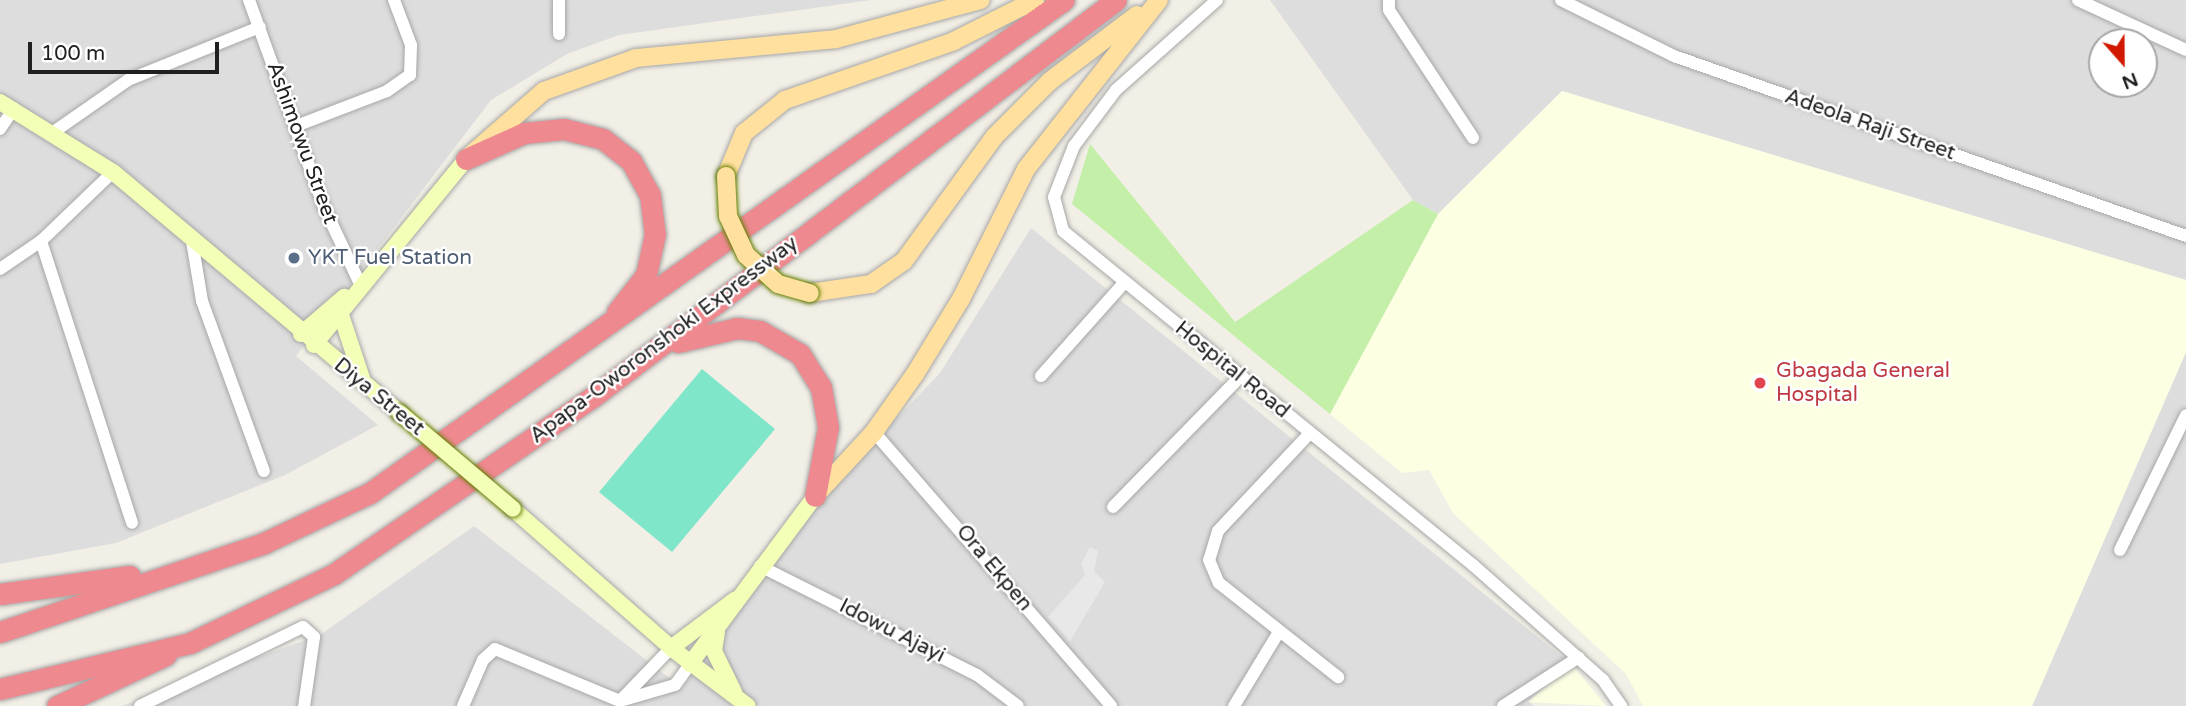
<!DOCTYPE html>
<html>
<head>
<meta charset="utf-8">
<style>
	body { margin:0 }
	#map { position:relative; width:2186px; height:706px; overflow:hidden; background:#f2efe6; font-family:"Varela Round",sans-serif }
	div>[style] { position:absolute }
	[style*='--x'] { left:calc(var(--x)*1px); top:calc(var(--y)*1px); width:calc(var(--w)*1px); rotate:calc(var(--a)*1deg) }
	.residential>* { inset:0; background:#dedddd }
	.education>* { inset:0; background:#fcffe2 }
	.grass>* { inset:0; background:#c3efa9 }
	.pitch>* { inset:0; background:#7fe6ca }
	.parking>* { inset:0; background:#e8e8e8 }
	.roads { filter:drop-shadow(0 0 2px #a7a7a7) drop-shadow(0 0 2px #a7a7a7) }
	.street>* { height:12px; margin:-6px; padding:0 6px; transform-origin:6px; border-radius:6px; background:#fff }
	.secondary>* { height:16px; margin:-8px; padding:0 8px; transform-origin:8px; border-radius:8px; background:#f3feb7 }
	.primary>* { height:18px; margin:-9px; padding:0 9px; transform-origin:9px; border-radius:9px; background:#ffe09e }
	.highway>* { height:21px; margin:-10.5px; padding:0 10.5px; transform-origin:10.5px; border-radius:10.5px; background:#ee8990 }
	.bridges { filter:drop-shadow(0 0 2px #637f00) drop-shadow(0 0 2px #637f00) }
	.secondary-bridge>* { height:16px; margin:-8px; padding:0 8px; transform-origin:8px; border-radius:8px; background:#f3feb7 }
	.primary-bridge>* { height:18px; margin:-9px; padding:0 9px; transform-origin:9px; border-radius:9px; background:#ffe09e }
	.dots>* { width:19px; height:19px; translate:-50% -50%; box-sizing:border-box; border:4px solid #fff; border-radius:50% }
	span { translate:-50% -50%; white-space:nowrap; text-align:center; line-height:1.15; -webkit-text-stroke:5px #fff; paint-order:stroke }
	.street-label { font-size:21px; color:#202020 }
	.service-label { font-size:21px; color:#4e5e75 }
	.left { translate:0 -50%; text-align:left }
	.health-label { font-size:21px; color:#be3a42 }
	.north { position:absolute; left:2088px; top:28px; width:70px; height:70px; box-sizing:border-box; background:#fff; border:2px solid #a6a6a6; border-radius:50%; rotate:159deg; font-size:19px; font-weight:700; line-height:28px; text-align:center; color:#202020 }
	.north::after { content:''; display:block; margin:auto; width:24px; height:32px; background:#d11800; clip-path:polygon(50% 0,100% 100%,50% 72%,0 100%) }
	.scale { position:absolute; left:28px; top:42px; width:191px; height:32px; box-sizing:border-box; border:4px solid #202020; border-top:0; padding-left:9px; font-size:21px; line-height:24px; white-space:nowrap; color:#202020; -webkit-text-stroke:5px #fff; paint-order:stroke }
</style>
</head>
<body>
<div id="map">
	<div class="residential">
		<div style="clip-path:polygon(0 0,871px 0,619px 35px,567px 54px,491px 100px,296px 356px,378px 425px,285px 475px,116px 543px,0 564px)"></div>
		<div style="clip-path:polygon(evenodd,1270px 0,2186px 0,2186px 280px,1562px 91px,1438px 214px,1413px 200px,1270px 0,2102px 42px,2144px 42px,2144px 84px,2102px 84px,2102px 42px)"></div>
		<div style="clip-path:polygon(1031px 228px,1571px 664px,1529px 702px,1534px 706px,121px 706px,320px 635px,474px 526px,682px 688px,863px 438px,898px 417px,940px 373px)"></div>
		<div style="clip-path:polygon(2186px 352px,2186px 706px,2032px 706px)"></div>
	</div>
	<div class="education">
		<div style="clip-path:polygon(1562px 91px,2186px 280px,2186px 352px,2032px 706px,1643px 706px,1626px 674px,1453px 513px,1429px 470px,1402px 473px,1330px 414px,1438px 214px)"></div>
		<div style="clip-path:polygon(1571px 664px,1606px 706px,1528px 702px)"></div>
	</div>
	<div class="grass">
		<div style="clip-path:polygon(1090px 144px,1235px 322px,1413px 200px,1438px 214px,1330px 414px,1072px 204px)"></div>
	</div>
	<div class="pitch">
		<div style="clip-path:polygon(702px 369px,775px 429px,672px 552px,599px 492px)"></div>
	</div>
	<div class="parking">
		<div style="clip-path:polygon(1090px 547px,1098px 551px,1094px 571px,1105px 582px,1070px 641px,1048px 617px,1085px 575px,1081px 564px)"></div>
	</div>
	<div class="roads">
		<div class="street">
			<div style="--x:249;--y:0;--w:220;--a:70.1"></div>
			<div style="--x:324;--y:207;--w:85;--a:64.9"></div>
			<div style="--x:559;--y:0;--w:34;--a:90"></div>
			<div style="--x:1217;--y:0;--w:135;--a:138.3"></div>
			<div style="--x:1116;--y:90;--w:70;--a:126.9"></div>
			<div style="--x:1074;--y:146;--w:55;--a:111.4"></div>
			<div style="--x:1054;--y:197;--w:35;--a:75"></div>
			<div style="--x:1063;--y:231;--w:529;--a:39.17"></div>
			<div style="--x:1473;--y:565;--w:174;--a:41.5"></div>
			<div style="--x:1603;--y:680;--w:32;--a:55"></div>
			<div style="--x:1389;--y:0;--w:10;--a:90"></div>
			<div style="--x:1389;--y:10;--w:153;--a:56.7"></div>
			<div style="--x:1561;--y:0;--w:126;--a:26.4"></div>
			<div style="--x:1674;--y:56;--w:543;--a:19.37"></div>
			<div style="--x:2078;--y:0;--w:119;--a:24.8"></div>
			<div style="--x:296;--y:126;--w:97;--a:-21"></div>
			<div style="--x:387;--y:91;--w:28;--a:-35"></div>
			<div style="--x:410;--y:75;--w:30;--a:-88"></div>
			<div style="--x:411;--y:45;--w:48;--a:-110.7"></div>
			<div style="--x:0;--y:129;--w:25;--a:-56"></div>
			<div style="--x:55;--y:131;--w:89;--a:-34.9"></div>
			<div style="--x:128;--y:80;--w:142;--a:-21.9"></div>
			<div style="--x:41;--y:241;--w:296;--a:72.1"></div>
			<div style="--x:192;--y:241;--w:61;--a:80.5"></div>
			<div style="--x:202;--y:301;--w:181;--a:70"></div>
			<div style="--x:0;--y:269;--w:50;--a:-34.3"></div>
			<div style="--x:41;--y:241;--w:100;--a:-43.8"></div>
			<div style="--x:1041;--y:376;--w:125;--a:-48.3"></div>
			<div style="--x:874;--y:432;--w:362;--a:49.1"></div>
			<div style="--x:1310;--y:433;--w:134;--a:133.2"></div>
			<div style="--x:1218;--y:531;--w:30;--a:107"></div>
			<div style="--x:1209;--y:560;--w:25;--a:67"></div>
			<div style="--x:1219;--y:583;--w:152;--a:38.3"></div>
			<div style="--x:1113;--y:507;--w:182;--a:-45.7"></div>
			<div style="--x:2120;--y:550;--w:150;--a:-63.9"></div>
			<div style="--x:760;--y:566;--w:243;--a:26.7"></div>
			<div style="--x:977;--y:675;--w:51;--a:37.1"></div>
			<div style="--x:620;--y:701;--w:74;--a:-46.1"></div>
			<div style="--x:140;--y:706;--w:181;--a:-25.9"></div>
			<div style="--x:303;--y:627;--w:15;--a:42"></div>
			<div style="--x:314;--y:637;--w:70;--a:98.2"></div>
			<div style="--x:463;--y:706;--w:50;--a:-66.5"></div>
			<div style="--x:483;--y:660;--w:16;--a:-43"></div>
			<div style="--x:495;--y:649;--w:135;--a:22.6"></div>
			<div style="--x:620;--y:701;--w:57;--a:-16.2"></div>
			<div style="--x:675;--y:685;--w:26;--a:-54"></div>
			<div style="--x:1234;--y:706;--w:83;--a:-58.8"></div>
			<div style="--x:1503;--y:706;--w:90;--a:-32.8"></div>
		</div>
		<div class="secondary">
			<div style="--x:0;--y:102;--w:133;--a:31.8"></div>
			<div style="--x:113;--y:172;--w:375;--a:40"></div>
			<div style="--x:340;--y:312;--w:70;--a:71.6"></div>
			<div style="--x:301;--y:334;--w:57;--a:-40.7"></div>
			<div style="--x:314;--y:345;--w:240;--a:-50.7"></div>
			<div style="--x:513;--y:509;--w:210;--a:41.3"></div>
			<div style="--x:671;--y:648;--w:96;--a:37"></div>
			<div style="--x:717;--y:632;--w:19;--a:99"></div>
			<div style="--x:714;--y:651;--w:46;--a:64"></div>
			<div style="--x:671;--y:648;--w:81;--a:-37"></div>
			<div style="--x:690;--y:664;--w:209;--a:-53.3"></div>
		</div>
		<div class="primary">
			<div style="--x:466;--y:159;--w:103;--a:-41.1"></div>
			<div style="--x:544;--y:91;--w:98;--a:-19.7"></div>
			<div style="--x:636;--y:58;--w:201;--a:-5.4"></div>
			<div style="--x:836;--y:39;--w:150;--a:-15.1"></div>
			<div style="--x:726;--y:176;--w:47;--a:-67.3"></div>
			<div style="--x:744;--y:133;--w:53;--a:-38.8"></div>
			<div style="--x:785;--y:100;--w:179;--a:-19.2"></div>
			<div style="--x:954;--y:41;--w:91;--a:-26.8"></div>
			<div style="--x:810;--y:293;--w:62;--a:-8.4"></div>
			<div style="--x:871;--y:284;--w:40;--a:-34.9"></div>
			<div style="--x:904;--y:261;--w:153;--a:-54"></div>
			<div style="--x:994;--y:137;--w:79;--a:-45"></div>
			<div style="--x:1050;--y:81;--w:109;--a:-37.2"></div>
			<div style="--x:815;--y:496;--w:87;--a:-47.3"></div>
			<div style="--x:874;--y:432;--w:71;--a:-54.7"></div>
			<div style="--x:915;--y:374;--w:88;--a:-58.5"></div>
			<div style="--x:961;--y:299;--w:145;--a:-63.4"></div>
			<div style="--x:1026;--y:169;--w:215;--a:-51.8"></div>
		</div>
		<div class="highway">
			<div style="--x:466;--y:159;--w:64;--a:-24.1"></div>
			<div style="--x:524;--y:133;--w:40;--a:-5.7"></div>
			<div style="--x:564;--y:129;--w:40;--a:14.4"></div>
			<div style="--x:603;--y:139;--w:36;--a:38"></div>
			<div style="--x:631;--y:161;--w:39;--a:61"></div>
			<div style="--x:650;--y:195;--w:39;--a:83"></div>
			<div style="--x:655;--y:234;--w:42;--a:102.4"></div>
			<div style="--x:646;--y:275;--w:47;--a:128.1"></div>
			<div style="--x:678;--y:342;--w:61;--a:-13.3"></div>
			<div style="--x:737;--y:328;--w:23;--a:7"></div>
			<div style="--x:760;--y:331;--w:46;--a:29.9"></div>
			<div style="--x:800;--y:354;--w:39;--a:58"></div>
			<div style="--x:821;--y:387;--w:41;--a:80.1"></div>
			<div style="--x:828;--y:427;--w:70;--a:100.7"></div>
			<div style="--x:0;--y:594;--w:131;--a:-7.9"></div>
			<div style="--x:0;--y:632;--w:279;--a:-18.6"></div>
			<div style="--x:264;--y:543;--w:117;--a:-25.3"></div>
			<div style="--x:370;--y:493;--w:851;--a:-35.39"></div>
			<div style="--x:0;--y:689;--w:195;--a:-13.6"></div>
			<div style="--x:190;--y:643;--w:160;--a:-25.6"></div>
			<div style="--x:334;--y:574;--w:315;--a:-34.4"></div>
			<div style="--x:594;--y:396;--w:655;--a:-37.18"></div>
			<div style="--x:57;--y:706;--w:120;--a:-25.1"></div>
		</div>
	</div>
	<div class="bridges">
		<div class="secondary-bridge">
			<div style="--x:400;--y:413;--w:148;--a:40.3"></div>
		</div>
		<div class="primary-bridge">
			<div style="--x:726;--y:176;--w:40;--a:87.1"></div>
			<div style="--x:728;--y:216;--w:43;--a:65.2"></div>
			<div style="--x:746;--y:255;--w:43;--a:42.2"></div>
			<div style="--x:778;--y:284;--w:33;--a:16"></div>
		</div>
	</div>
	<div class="dots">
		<div style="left:294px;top:258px;background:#5c6f8a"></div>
		<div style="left:1760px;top:383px;background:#e0444e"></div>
	</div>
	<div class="street-label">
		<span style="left:1870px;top:125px;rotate:19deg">Adeola Raji Street</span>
		<span style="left:302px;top:143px;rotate:70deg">Ashimowu Street</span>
		<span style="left:664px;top:340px;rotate:-37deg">Apapa-Oworonshoki Expressway</span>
		<span style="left:1232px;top:370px;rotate:39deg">Hospital Road</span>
		<span style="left:379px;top:397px;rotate:39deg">Diya Street</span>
		<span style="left:994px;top:568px;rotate:50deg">Ora Ekpen</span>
		<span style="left:892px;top:631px;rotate:27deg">Idowu Ajayi</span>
	</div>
	<div class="service-label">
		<span class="left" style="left:308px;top:258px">YKT Fuel Station</span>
	</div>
	<div class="health-label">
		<span class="left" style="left:1776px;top:383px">Gbagada General<br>Hospital</span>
	</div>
	<div class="north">N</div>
	<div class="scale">100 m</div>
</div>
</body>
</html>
